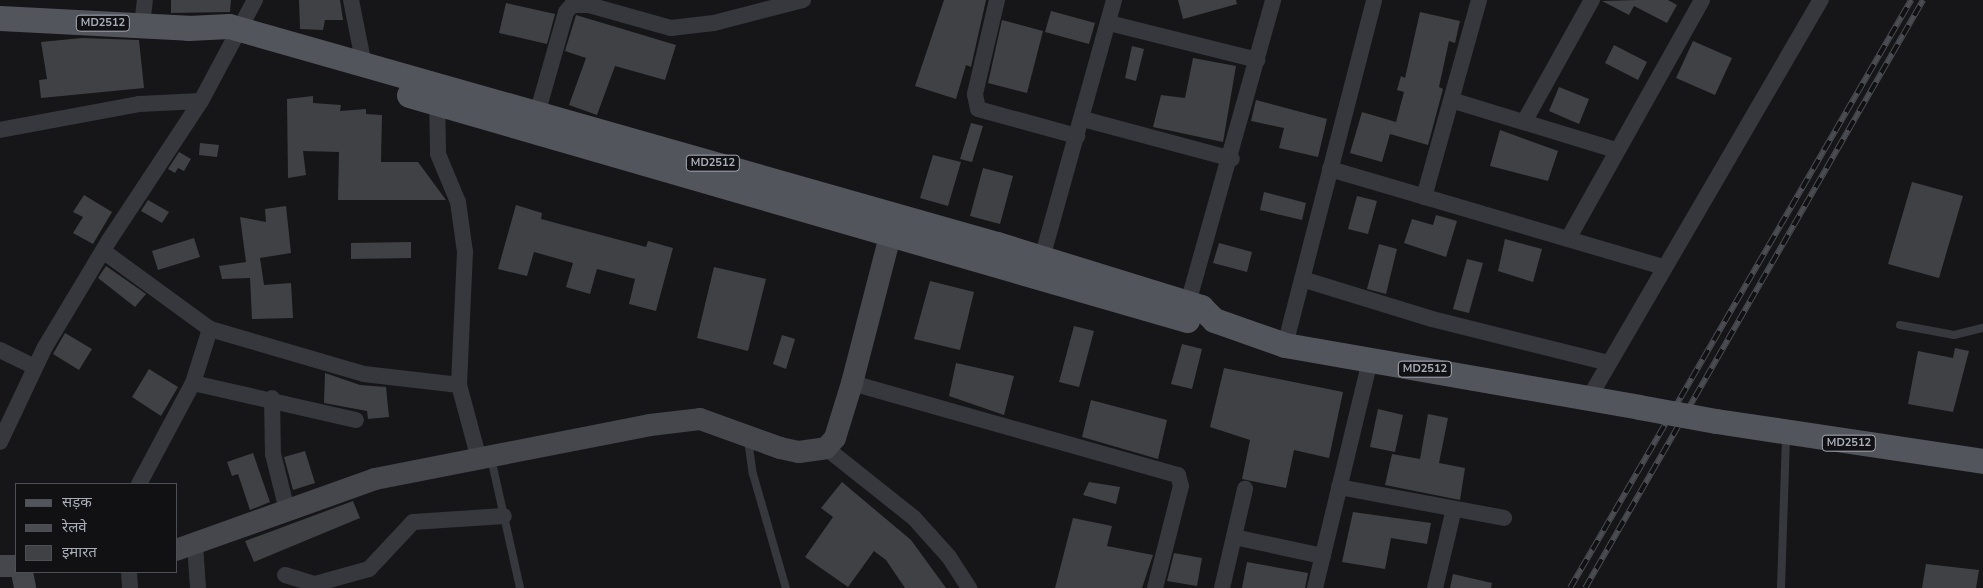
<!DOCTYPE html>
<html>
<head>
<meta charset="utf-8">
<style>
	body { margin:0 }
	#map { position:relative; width:1983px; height:588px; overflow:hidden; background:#161618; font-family:"Nunito Sans","Noto Sans Devanagari",sans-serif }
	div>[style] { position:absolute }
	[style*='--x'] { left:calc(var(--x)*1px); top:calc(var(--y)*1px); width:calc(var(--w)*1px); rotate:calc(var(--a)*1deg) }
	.building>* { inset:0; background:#404145 }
	.lane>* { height:8px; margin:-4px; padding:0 4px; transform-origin:4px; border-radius:4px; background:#37383d }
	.street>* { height:16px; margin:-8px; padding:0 8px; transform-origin:8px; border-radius:8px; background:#37383d }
	.secondary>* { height:22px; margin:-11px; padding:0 11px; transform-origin:11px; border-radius:11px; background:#45474d }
	.primary>* { height:25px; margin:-12.5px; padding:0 12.5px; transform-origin:12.5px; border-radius:12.5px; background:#53555c }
	.rail>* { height:5.5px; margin-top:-2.75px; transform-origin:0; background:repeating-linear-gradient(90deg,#111113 0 11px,#4a4c52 0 22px); box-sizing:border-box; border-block:1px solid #4a4c52 }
	.primary-bridge>* { height:25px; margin:-12.5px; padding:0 12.5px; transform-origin:12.5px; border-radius:12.5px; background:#53555c }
	span { translate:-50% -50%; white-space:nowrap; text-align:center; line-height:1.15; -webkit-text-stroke:5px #111113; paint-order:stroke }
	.shield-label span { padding:1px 4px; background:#111113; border:1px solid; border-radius:4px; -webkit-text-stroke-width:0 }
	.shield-label { font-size:11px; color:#a8adb8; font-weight:700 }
	.legend { position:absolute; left:15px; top:483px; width:162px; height:90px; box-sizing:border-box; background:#111113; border:1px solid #4d4f55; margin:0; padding:6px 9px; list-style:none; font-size:15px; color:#a8adb8 }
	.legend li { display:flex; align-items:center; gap:10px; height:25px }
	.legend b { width:25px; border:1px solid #4d4f55 }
</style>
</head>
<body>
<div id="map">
	<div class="building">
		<div style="clip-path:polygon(171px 0,231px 0,230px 12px,171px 13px)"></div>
		<div style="clip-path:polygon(299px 0,340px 0,343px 20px,325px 20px,323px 30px,300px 29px)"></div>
		<div style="clip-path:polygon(944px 0,986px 0,971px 67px,966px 65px,956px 99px,915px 86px)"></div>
		<div style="clip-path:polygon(1178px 0,1236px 0,1237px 4px,1183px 19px)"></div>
		<div style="clip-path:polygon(1637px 0,1668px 0,1677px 5px,1667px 23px,1634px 6px,1629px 15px,1602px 1px)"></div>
		<div style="clip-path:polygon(506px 3px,555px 14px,547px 44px,499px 33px)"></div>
		<div style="clip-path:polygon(1051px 11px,1095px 23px,1089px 44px,1045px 32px)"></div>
		<div style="clip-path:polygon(1420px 12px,1460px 21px,1455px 43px,1449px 41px,1439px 87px,1443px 89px,1428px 145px,1390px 134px,1382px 162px,1350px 153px,1362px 112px,1396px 122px,1404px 92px,1397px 90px,1401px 76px,1405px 78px)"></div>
		<div style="clip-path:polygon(576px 15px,676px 45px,665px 80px,615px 66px,597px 115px,569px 105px,586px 58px,565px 51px)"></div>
		<div style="clip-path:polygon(1002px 20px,1043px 31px,1027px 93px,988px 83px)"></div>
		<div style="clip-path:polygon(82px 38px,139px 40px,144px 88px,41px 98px,39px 80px,47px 79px,41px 42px)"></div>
		<div style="clip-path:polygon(1693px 41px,1732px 58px,1715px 95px,1676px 78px)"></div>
		<div style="clip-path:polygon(1614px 45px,1647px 62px,1638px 80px,1605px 63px)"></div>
		<div style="clip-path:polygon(1132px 46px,1144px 49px,1136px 81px,1125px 78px)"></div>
		<div style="clip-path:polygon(1193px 58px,1236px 66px,1223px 142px,1153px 127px,1161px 95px,1185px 98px)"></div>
		<div style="clip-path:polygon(1559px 87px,1589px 99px,1579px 124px,1549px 111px)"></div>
		<div style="clip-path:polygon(313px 96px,313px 103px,341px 105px,340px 111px,366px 109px,366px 114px,382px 115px,381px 162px,418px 162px,446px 200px,338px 200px,339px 152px,303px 151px,306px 175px,288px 178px,287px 99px)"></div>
		<div style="clip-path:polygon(1256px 100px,1327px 119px,1318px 157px,1279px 148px,1284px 128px,1251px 121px)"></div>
		<div style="clip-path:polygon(971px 123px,983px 126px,972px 162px,960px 159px)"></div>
		<div style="clip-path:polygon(1500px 130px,1558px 151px,1548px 181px,1490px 166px)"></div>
		<div style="clip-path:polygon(200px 143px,219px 145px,217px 157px,199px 155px)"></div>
		<div style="clip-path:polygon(179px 152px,191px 159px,184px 171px,178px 168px,175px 173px,168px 169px)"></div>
		<div style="clip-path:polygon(933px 155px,961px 162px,948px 206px,920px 198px)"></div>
		<div style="clip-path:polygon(983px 168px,1013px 176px,1000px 224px,970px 216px)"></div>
		<div style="clip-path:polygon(1912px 182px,1963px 196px,1939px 278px,1888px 264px)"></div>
		<div style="clip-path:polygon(1264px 192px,1306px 203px,1302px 220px,1260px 210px)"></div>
		<div style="clip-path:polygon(84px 195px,112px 212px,93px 244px,73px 233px,83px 217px,73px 212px)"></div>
		<div style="clip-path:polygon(1357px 196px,1377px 201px,1368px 234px,1348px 229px)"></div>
		<div style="clip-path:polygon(148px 200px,169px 212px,162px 223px,141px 211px)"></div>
		<div style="clip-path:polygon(516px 205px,542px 213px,541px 219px,646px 247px,648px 241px,673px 248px,656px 311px,629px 304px,635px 279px,597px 269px,590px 294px,566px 287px,573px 263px,534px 252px,527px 276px,498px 269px)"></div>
		<div style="clip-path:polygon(286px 206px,291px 253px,260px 258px,264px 285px,291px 283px,293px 318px,252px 319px,250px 278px,222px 279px,219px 266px,246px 262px,240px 217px,266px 222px,265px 209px)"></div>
		<div style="clip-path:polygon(1436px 215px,1457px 221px,1446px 257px,1404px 243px,1412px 219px,1433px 225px)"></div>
		<div style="clip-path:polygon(194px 238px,200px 257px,158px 270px,152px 251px)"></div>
		<div style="clip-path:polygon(1505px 239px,1542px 249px,1533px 282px,1498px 271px)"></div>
		<div style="clip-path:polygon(411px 242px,411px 258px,351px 259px,351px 243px)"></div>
		<div style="clip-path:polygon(1219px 243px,1252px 252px,1247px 272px,1213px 263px)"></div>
		<div style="clip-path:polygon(1379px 244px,1397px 249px,1386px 294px,1367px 289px)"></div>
		<div style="clip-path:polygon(1467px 259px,1483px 263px,1469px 313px,1453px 309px)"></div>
		<div style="clip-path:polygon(106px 266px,146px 294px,135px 307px,98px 278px)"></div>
		<div style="clip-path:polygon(714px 267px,766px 279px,748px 351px,697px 338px)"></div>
		<div style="clip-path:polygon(930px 281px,974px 292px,960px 350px,914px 339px)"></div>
		<div style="clip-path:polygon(1074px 326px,1094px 331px,1079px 387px,1059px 382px)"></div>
		<div style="clip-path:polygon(65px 333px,92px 349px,79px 370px,53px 354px)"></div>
		<div style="clip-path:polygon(782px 335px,795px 339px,786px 369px,773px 364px)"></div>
		<div style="clip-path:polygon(1182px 344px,1202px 349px,1192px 389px,1171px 384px)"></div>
		<div style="clip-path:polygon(1955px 348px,1969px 351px,1953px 412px,1908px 404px,1918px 351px,1953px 358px)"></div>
		<div style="clip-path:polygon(956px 363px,1014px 376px,1004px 415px,949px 396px)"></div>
		<div style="clip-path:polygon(1224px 368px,1343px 392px,1329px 458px,1294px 450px,1286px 488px,1242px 479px,1250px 440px,1210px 427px)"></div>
		<div style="clip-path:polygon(149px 369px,178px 387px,161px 416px,132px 397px)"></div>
		<div style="clip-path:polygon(325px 373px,360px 385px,386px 387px,389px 417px,368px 419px,367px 411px,324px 403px)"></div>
		<div style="clip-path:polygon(1091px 400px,1167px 420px,1158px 459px,1082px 437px)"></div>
		<div style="clip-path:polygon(1378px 409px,1403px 415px,1395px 452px,1370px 447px)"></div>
		<div style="clip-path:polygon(1428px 414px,1448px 418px,1439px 463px,1465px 468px,1460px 500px,1385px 485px,1392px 454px,1420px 459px)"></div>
		<div style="clip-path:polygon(305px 451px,315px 483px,293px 490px,284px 457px)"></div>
		<div style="clip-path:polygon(253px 453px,270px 502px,250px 510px,238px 474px,232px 476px,227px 462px)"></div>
		<div style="clip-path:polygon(842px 482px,911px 540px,946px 588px,905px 588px,886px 560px,874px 551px,848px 587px,805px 557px,833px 517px,821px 508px)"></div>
		<div style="clip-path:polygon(1089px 482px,1120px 487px,1116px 504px,1083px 495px)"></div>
		<div style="clip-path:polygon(353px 501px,360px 518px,254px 562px,245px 541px)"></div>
		<div style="clip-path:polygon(1353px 512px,1431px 523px,1427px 544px,1391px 538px,1385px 569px,1342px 562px)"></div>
		<div style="clip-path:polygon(1073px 518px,1112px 526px,1107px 546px,1153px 555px,1142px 588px,1055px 588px)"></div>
		<div style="clip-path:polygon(1174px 553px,1202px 558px,1197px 586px,1167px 581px)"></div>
		<div style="clip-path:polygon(1247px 562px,1308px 573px,1305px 588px,1242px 588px)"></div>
		<div style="clip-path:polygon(1926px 564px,1979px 570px,1976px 588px,1922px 588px)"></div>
		<div style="clip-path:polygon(1453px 574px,1492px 583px,1491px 588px,1450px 588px)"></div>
	</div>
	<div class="lane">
		<div style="--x:1900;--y:325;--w:55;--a:10.5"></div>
		<div style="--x:1954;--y:335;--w:30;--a:-14"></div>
		<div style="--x:748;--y:440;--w:34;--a:82"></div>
		<div style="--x:753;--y:474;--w:119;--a:73.9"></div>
		<div style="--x:491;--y:458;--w:133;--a:77.4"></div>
		<div style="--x:1781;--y:588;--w:152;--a:-88.1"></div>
	</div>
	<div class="street">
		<div style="--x:351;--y:0;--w:66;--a:78.7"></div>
		<div style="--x:997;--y:0;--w:97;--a:103.2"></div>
		<div style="--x:975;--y:94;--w:15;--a:79"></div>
		<div style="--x:978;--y:109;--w:103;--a:15.3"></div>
		<div style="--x:1109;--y:23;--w:153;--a:14"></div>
		<div style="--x:142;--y:24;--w:24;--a:-83"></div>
		<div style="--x:437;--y:94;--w:60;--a:89"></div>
		<div style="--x:438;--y:154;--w:52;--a:67.4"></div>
		<div style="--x:458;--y:202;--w:50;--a:82"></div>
		<div style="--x:465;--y:252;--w:133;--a:92.6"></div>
		<div style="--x:459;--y:385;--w:77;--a:74.9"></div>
		<div style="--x:1451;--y:100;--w:172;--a:16.9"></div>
		<div style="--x:537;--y:114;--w:106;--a:-74.1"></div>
		<div style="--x:566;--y:12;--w:9;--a:-49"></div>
		<div style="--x:572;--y:5;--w:17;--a:0"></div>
		<div style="--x:589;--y:5;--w:85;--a:15.7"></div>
		<div style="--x:671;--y:28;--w:43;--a:-6.6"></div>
		<div style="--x:714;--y:23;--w:92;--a:-14.5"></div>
		<div style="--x:1083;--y:119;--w:154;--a:15"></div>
		<div style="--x:1524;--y:122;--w:140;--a:-60.9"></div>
		<div style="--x:0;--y:130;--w:141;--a:-10.6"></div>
		<div style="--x:139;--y:104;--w:62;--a:-2.8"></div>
		<div style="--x:1330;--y:169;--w:346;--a:16.4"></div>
		<div style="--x:1424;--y:197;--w:205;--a:-74.4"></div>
		<div style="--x:1568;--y:239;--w:274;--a:-60.7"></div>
		<div style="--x:103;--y:251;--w:132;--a:36.1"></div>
		<div style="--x:210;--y:329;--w:160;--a:16.3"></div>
		<div style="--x:364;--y:374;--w:96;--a:6.6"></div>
		<div style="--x:1042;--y:258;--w:268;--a:-74.4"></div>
		<div style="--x:1302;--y:279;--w:136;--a:17.1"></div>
		<div style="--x:1432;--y:319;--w:181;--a:14"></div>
		<div style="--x:1188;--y:303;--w:315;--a:-74.3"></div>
		<div style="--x:1285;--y:345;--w:356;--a:-75.5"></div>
		<div style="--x:0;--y:350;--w:39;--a:26"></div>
		<div style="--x:193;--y:383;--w:167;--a:12.8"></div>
		<div style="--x:852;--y:383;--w:339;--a:15.8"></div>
		<div style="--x:1178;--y:475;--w:11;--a:75"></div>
		<div style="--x:1181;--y:486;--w:105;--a:104.3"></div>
		<div style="--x:272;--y:398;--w:56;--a:89"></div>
		<div style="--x:273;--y:454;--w:58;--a:76"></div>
		<div style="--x:1589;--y:398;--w:461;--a:-59.8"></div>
		<div style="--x:0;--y:442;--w:105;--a:-64.7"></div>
		<div style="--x:45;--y:347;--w:122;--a:-59"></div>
		<div style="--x:108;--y:242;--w:169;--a:-56.6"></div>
		<div style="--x:201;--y:101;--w:115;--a:-61.9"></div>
		<div style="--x:826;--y:448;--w:112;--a:38.5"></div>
		<div style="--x:914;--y:518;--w:52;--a:48.1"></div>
		<div style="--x:949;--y:557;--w:37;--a:57"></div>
		<div style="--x:139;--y:484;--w:115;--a:-61.9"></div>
		<div style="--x:193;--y:383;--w:57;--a:-72.5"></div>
		<div style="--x:1339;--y:487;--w:168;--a:10.6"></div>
		<div style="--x:1234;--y:537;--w:91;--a:12.1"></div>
		<div style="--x:195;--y:545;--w:43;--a:86"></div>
		<div style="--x:129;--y:572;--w:16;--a:86"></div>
		<div style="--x:285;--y:575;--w:31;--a:17"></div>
		<div style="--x:314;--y:588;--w:4;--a:-76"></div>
		<div style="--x:315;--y:584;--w:56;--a:-15.5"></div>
		<div style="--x:369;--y:569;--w:64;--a:-46.9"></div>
		<div style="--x:413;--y:522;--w:91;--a:-3.8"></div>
		<div style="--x:1222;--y:588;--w:102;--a:-76.9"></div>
		<div style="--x:1315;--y:588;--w:235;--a:-76.4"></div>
		<div style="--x:1435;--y:588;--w:81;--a:-76.5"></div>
	</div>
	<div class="secondary">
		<div style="--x:176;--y:550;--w:211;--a:-19.6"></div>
		<div style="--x:375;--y:479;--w:280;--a:-11.1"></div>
		<div style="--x:650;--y:425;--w:50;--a:-6.8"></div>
		<div style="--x:700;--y:419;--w:85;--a:19.9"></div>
		<div style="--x:780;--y:448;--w:19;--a:12"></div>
		<div style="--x:799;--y:452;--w:27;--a:-8"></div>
		<div style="--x:826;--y:448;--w:13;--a:-48"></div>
		<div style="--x:835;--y:438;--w:58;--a:-72.8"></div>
		<div style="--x:852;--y:383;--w:171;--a:-75.5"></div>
		<div style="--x:0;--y:566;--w:16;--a:0"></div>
		<div style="--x:22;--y:572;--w:16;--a:79"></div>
	</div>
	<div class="primary">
		<div style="--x:0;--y:18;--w:188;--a:3"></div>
		<div style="--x:188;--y:28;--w:41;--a:-2.8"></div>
		<div style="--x:229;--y:26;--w:798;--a:15.85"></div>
		<div style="--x:997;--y:244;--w:214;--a:17.2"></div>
		<div style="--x:1201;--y:307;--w:18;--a:45"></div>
		<div style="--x:1214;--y:320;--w:75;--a:19.4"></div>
		<div style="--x:1285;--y:345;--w:359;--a:9.9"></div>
		<div style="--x:409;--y:95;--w:810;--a:16.13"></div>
		<div style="--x:1716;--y:421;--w:270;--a:8.5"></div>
	</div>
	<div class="rail">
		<div style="--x:1570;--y:588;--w:680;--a:-59.89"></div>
		<div style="--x:1585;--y:588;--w:678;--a:-60.11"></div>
	</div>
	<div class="primary-bridge">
		<div style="--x:1639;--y:407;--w:78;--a:10.3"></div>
	</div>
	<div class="shield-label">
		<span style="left:103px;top:23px">MD2512</span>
		<span style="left:713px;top:163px">MD2512</span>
		<span style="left:1425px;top:369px">MD2512</span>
		<span style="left:1849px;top:443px">MD2512</span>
	</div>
	<ul class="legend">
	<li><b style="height:6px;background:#53555c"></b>सड़क</li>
	<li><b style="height:6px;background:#4a4c52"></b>रेलवे</li>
	<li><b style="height:14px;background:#404145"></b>इमारत</li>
	</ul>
</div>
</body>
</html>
